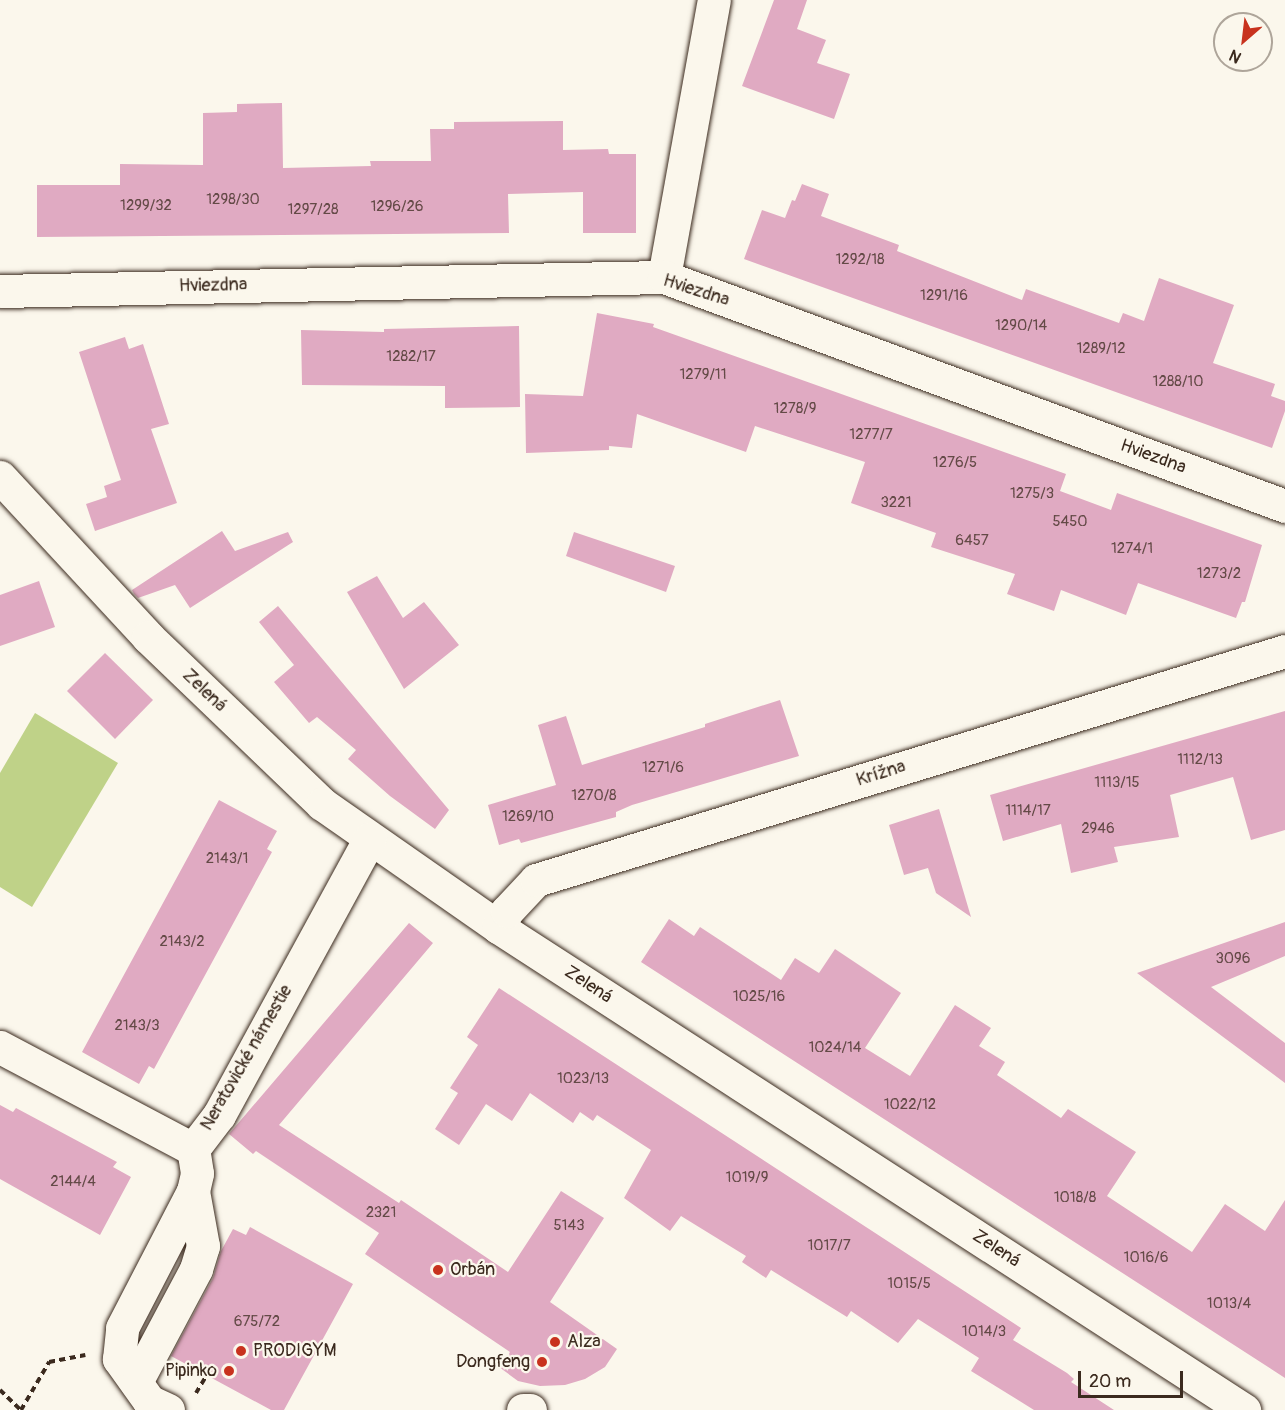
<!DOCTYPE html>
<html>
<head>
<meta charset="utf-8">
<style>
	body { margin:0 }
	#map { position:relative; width:1285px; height:1410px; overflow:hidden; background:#fbf7ec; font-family:Pangolin,sans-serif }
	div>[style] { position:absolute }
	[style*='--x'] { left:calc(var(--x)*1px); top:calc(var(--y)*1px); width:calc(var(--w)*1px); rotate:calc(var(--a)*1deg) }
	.green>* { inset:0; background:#bfd288 }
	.building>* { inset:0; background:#e0aac2 }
	.path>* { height:4px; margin-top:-2px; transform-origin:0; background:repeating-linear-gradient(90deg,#3b2a1e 0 6px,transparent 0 10.5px) }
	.roads { filter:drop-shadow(0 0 2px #3b2a1e) drop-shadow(0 0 2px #3b2a1e) }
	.minor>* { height:33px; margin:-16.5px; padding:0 16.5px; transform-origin:16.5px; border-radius:16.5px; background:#fbf7ec }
	.dots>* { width:16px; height:16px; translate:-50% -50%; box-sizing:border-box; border:3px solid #fbf7ec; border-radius:50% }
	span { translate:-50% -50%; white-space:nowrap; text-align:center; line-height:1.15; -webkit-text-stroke:4.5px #fbf7ec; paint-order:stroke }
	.number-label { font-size:15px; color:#644a47 }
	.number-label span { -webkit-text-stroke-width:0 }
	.street-label { font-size:18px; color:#3b2a1e }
	.poi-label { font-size:18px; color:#3b2a1e }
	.left { translate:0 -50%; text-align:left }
	.right { translate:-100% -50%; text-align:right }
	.north { position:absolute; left:1213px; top:12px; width:60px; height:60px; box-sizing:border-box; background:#fbf7ec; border:2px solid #aea59a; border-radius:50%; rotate:208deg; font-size:16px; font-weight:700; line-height:24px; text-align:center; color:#3b2a1e }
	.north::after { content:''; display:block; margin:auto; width:21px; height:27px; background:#c8321e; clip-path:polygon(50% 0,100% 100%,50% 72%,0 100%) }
	.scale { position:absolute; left:1078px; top:1371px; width:105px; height:27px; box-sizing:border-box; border:3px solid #3b2a1e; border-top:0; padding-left:8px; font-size:18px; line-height:21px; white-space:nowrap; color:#3b2a1e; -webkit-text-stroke:4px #fbf7ec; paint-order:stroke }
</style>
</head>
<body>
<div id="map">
	<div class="green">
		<div style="clip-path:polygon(35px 713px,118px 763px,32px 907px,0 887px,0 773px)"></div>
	</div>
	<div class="building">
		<div style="clip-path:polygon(774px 0,807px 0,797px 29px,826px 40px,817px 63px,850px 74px,834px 119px,742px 86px)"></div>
		<div style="clip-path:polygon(282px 103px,283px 168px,371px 166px,370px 161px,431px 161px,430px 129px,454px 129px,454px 122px,563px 121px,563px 150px,608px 149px,609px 154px,636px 154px,636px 233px,583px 233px,583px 192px,508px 194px,509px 233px,37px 237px,37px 185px,120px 185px,120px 164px,203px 165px,203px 113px,237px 112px,237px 104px)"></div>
		<div style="clip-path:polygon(802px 184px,829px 194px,821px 216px,899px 245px,897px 251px,1022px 300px,1026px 289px,1119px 323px,1123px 313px,1144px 321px,1159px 278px,1234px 305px,1213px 363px,1275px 384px,1271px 396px,1285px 401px,1285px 411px,1272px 448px,744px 259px,762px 210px,785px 218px,792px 200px,795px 201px)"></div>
		<div style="clip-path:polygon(597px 313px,654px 324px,653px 327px,1066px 474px,1060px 491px,1111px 510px,1117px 493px,1262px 545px,1245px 602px,1242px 602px,1236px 618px,1138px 583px,1126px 615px,1061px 590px,1054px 611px,1007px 594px,1015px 574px,931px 547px,936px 533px,851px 503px,865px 462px,755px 426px,746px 452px,637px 414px,632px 448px,609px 446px,609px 450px,526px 453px,525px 394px,583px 396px)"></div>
		<div style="clip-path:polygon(519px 326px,520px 407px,445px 408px,445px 386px,302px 385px,301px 330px,384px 332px,384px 329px)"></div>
		<div style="clip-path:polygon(125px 337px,129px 349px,143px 344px,169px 424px,151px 429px,177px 503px,95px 531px,86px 504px,107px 497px,104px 486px,121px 480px,79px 352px)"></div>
		<div style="clip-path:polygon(222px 531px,235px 551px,288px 532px,293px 542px,190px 608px,175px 585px,138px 598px,134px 594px,132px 590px)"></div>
		<div style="clip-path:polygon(574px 532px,675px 566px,666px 592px,566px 556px)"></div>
		<div style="clip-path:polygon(377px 576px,403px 618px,424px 602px,459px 645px,404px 689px,347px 592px)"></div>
		<div style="clip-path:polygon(39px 581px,55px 627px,0 646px,0 595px)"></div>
		<div style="clip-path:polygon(278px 606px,449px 810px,435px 829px,390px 796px,348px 759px,356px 750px,317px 717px,309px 723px,274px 682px,294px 665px,259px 622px)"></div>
		<div style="clip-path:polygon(105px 653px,153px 700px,115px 739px,67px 691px)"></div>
		<div style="clip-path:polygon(780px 700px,799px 756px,632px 805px,616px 812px,616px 817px,521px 843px,519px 839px,499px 845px,488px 805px,556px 785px,538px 725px,566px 716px,582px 765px,705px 727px,705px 724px)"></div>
		<div style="clip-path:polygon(1285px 711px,1285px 830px,1251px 840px,1233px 777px,1170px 795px,1179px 837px,1114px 847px,1118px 862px,1071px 873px,1061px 824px,1003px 841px,990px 795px)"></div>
		<div style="clip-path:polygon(219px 800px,277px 831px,267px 849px,272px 852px,154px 1069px,149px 1066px,139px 1084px,82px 1052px)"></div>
		<div style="clip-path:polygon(939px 809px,971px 917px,936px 893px,928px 868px,904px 875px,889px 825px)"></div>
		<div style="clip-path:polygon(669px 919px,694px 936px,700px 927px,781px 980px,795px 958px,819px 973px,835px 949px,901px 993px,865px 1048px,910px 1076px,955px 1005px,991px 1028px,979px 1046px,1005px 1062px,997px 1075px,1061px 1118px,1068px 1109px,1136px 1152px,1107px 1196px,1192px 1252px,1225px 1204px,1265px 1231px,1285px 1200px,1285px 1378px,641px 962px)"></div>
		<div style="clip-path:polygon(1285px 922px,1285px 956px,1211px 987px,1285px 1043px,1285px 1083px,1137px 973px)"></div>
		<div style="clip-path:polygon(409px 923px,433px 943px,279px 1125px,399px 1203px,401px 1200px,508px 1272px,561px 1191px,604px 1218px,550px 1302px,617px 1349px,605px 1367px,585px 1379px,565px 1385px,540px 1386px,518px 1381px,499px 1367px,510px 1352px,365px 1254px,379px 1233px,256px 1151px,253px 1154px,229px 1134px)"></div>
		<div style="clip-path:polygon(499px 988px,1021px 1328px,1013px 1340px,1067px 1373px,1074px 1379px,1071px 1382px,1114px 1410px,1034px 1410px,971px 1371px,979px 1358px,918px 1319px,898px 1343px,851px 1311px,847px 1317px,771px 1270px,766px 1278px,742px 1262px,746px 1256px,681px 1216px,670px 1231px,624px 1198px,651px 1150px,597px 1115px,593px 1121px,580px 1112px,573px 1123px,530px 1093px,512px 1121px,486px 1104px,459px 1145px,435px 1129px,458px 1093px,450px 1088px,478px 1045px,467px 1037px)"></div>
		<div style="clip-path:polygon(0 1105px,13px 1112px,16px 1108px,117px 1162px,113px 1167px,131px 1177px,100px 1235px,0 1179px)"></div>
		<div style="clip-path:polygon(250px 1227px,353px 1284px,284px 1410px,271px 1410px,171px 1356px,213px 1278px,221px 1251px,233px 1229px,246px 1235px)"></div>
	</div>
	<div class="path">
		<div style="--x:0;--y:1390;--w:29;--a:44"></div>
		<div style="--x:196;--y:1393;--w:21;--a:-59"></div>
		<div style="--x:21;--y:1410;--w:56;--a:-59.7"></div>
		<div style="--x:49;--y:1362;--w:37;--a:-11"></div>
	</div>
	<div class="roads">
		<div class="minor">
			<div style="--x:664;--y:277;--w:281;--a:-79.8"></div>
			<div style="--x:0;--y:291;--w:664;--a:-1.21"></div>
			<div style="--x:664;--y:277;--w:662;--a:20.24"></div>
			<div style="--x:0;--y:477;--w:218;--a:47.2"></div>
			<div style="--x:148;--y:637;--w:241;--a:43.8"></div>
			<div style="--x:322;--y:804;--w:215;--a:34.9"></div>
			<div style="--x:498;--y:927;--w:889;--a:32.92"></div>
			<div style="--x:498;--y:927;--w:18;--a:-61"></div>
			<div style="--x:507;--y:911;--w:42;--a:-46.9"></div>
			<div style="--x:536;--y:880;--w:783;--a:-17"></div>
			<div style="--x:0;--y:1047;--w:218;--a:27.9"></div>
			<div style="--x:193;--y:1149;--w:43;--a:-52.6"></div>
			<div style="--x:219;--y:1115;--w:315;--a:-61.4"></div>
			<div style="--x:136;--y:1382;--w:128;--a:-62"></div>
			<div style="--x:196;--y:1269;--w:24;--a:-73"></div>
			<div style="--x:203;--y:1246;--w:56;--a:-100.3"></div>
			<div style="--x:168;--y:1410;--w:21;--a:-155"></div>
			<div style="--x:149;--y:1401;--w:52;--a:-125.5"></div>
			<div style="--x:119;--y:1359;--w:31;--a:-84"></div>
			<div style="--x:122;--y:1328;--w:154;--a:-62.6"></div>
			<div style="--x:193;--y:1191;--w:18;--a:-77"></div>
			<div style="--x:197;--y:1173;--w:24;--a:-99"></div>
			<div style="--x:523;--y:1410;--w:7;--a:0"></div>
		</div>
	</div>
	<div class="dots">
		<div style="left:438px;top:1270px;background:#c8321e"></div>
		<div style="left:555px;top:1342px;background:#c8321e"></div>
		<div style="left:241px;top:1351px;background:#c8321e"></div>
		<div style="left:542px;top:1362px;background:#c8321e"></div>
		<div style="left:229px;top:1371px;background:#c8321e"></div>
	</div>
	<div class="number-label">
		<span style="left:233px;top:200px">1298/30</span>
		<span style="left:146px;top:206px">1299/32</span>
		<span style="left:397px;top:207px">1296/26</span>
		<span style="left:313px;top:210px">1297/28</span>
		<span style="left:860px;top:260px">1292/18</span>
		<span style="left:944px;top:296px">1291/16</span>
		<span style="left:1021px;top:326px">1290/14</span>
		<span style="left:1101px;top:349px">1289/12</span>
		<span style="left:411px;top:357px">1282/17</span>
		<span style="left:703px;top:375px">1279/11</span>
		<span style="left:1178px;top:382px">1288/10</span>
		<span style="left:795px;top:409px">1278/9</span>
		<span style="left:871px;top:435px">1277/7</span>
		<span style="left:955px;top:463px">1276/5</span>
		<span style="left:1032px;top:494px">1275/3</span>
		<span style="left:896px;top:503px">3221</span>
		<span style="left:1070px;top:522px">5450</span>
		<span style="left:972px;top:541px">6457</span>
		<span style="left:1132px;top:549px">1274/1</span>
		<span style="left:1219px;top:574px">1273/2</span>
		<span style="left:1200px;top:760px">1112/13</span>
		<span style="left:663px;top:768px">1271/6</span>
		<span style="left:1117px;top:783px">1113/15</span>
		<span style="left:594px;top:796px">1270/8</span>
		<span style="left:1028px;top:811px">1114/17</span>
		<span style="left:528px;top:817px">1269/10</span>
		<span style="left:1098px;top:829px">2946</span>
		<span style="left:227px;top:859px">2143/1</span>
		<span style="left:182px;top:942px">2143/2</span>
		<span style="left:1233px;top:959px">3096</span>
		<span style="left:759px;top:997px">1025/16</span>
		<span style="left:137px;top:1026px">2143/3</span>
		<span style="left:835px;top:1048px">1024/14</span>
		<span style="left:583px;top:1079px">1023/13</span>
		<span style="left:910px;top:1105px">1022/12</span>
		<span style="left:747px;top:1178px">1019/9</span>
		<span style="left:73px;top:1182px">2144/4</span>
		<span style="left:1075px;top:1198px">1018/8</span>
		<span style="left:381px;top:1213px">2321</span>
		<span style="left:569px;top:1226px">5143</span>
		<span style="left:829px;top:1246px">1017/7</span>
		<span style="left:1146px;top:1258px">1016/6</span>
		<span style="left:909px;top:1284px">1015/5</span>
		<span style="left:1229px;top:1304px">1013/4</span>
		<span style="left:257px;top:1322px">675/72</span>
		<span style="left:984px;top:1332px">1014/3</span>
	</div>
	<div class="street-label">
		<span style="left:213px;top:286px;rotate:-1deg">Hviezdna</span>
		<span style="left:696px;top:291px;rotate:18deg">Hviezdna</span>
		<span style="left:1153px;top:457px;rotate:20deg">Hviezdna</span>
		<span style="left:204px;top:691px;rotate:44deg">Zelená</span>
		<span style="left:881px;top:774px;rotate:-17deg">Krížna</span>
		<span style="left:588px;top:985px;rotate:33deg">Zelená</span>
		<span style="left:247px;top:1058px;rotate:-60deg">Neratovické námestie</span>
		<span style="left:996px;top:1249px;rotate:33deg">Zelená</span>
	</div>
	<div class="poi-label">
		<span class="left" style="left:450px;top:1270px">Orbán</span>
		<span class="left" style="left:567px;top:1342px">Alza</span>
		<span class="left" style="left:253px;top:1351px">PRODIGYM</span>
		<span class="right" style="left:530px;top:1362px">Dongfeng</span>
		<span class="right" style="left:217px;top:1371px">Pipinko</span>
	</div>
	<div class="north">N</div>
	<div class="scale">20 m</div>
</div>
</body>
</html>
